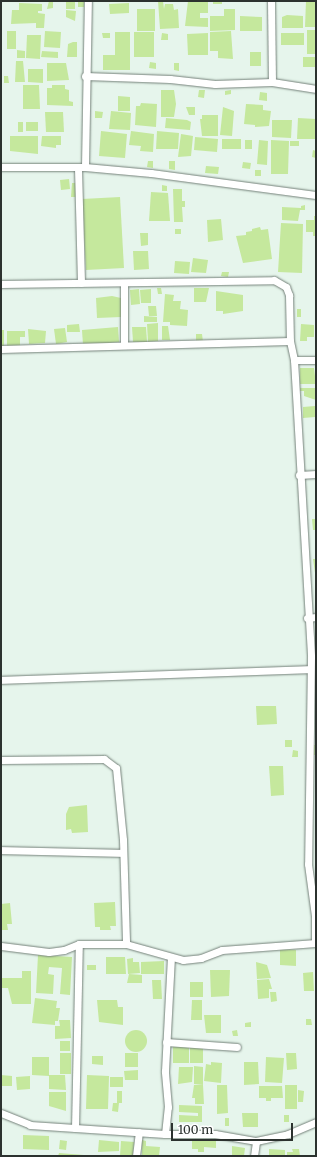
<!DOCTYPE html>
<html>
<head>
<meta charset="utf-8">
<style>
	body { margin:0 }
	#map { position:relative; width:317px; height:1157px; overflow:hidden; background:#e6f5ec; font-family:Merriweather,serif }
	div>[style] { position:absolute }
	[style*='--x'] { left:calc(var(--x)*1px); top:calc(var(--y)*1px); width:calc(var(--w)*1px); rotate:calc(var(--a)*1deg) }
	.building>* { inset:0; background:#c5e89d }
	.round { border-radius:50% }
	.roads { filter:drop-shadow(0 0 1px #748179) drop-shadow(0 0 1px #748179) }
	.minor>* { height:7px; margin:-3.5px; padding:0 3.5px; transform-origin:3.5px; border-radius:3.5px; background:#fff }
	span { translate:-50% -50%; white-space:nowrap; text-align:center; line-height:1.15; -webkit-text-stroke:3.5px #fff; paint-order:stroke }
	.frame { position:absolute; inset:0; border:2px solid #2c322f; pointer-events:none }
	.scale { position:absolute; left:171px; top:1123px; width:122px; height:18px; box-sizing:border-box; border:2px solid #2c322f; border-top:0; padding-left:5px; font-size:12px; line-height:14px; white-space:nowrap; color:#2c322f; -webkit-text-stroke:3px #fff; paint-order:stroke }
</style>
</head>
<body>
<div id="map">
	<div class="building">
		<div style="clip-path:polygon(49px 1px,53px 1px,53px 8px,47px 9px)"></div>
		<div style="clip-path:polygon(66px 1px,75px 1px,75px 9px,66px 9px)"></div>
		<div style="clip-path:polygon(78px 1px,84px 1px,84px 7px,78px 7px)"></div>
		<div style="clip-path:polygon(158px 1px,163px 1px,164px 9px,165px 4px,173px 4px,174px 10px,178px 9px,179px 28px,160px 29px)"></div>
		<div style="clip-path:polygon(188px 1px,208px 1px,208px 13px,200px 13px,200px 18px,208px 18px,208px 27px,185px 26px)"></div>
		<div style="clip-path:polygon(213px 1px,222px 1px,222px 4px,213px 4px)"></div>
		<div style="clip-path:polygon(306px 1px,316px 1px,316px 27px,305px 27px)"></div>
		<div style="clip-path:polygon(19px 3px,42px 4px,42px 11px,38px 11px,38px 13px,45px 14px,44px 28px,36px 28px,36px 23px,11px 24px,12px 10px,19px 10px)"></div>
		<div style="clip-path:polygon(129px 3px,129px 13px,110px 14px,109px 4px)"></div>
		<div style="clip-path:polygon(137px 9px,155px 9px,155px 31px,137px 31px)"></div>
		<div style="clip-path:polygon(224px 9px,235px 9px,235px 30px,210px 31px,210px 16px,224px 16px)"></div>
		<div style="clip-path:polygon(66px 10px,76px 11px,75px 21px,66px 17px)"></div>
		<div style="clip-path:polygon(287px 15px,303px 16px,303px 28px,282px 28px,282px 17px)"></div>
		<div style="clip-path:polygon(240px 16px,262px 17px,262px 31px,240px 31px)"></div>
		<div style="clip-path:polygon(307px 30px,316px 30px,316px 54px,307px 54px)"></div>
		<div style="clip-path:polygon(7px 31px,16px 31px,16px 49px,7px 49px)"></div>
		<div style="clip-path:polygon(45px 31px,61px 32px,60px 48px,44px 47px)"></div>
		<div style="clip-path:polygon(231px 31px,233px 59px,218px 58px,218px 51px,210px 51px,210px 32px)"></div>
		<div style="clip-path:polygon(115px 32px,130px 32px,130px 70px,103px 70px,103px 55px,115px 55px)"></div>
		<div style="clip-path:polygon(134px 32px,154px 32px,154px 57px,134px 57px)"></div>
		<div style="clip-path:polygon(102px 33px,110px 33px,110px 38px,103px 38px)"></div>
		<div style="clip-path:polygon(162px 33px,168px 34px,168px 40px,161px 40px)"></div>
		<div style="clip-path:polygon(208px 33px,208px 55px,188px 55px,187px 34px)"></div>
		<div style="clip-path:polygon(281px 33px,304px 33px,304px 45px,281px 45px)"></div>
		<div style="clip-path:polygon(27px 35px,41px 35px,40px 59px,26px 58px)"></div>
		<div style="clip-path:polygon(73px 42px,77px 42px,77px 57px,67px 57px,68px 44px)"></div>
		<div style="clip-path:polygon(17px 50px,25px 51px,25px 58px,17px 58px)"></div>
		<div style="clip-path:polygon(42px 51px,58px 52px,58px 58px,41px 57px)"></div>
		<div style="clip-path:polygon(250px 52px,261px 52px,261px 66px,250px 66px)"></div>
		<div style="clip-path:polygon(303px 57px,316px 57px,316px 67px,303px 67px)"></div>
		<div style="clip-path:polygon(16px 61px,23px 61px,25px 82px,15px 82px)"></div>
		<div style="clip-path:polygon(150px 62px,156px 63px,156px 69px,149px 68px)"></div>
		<div style="clip-path:polygon(47px 63px,66px 63px,69px 80px,47px 81px)"></div>
		<div style="clip-path:polygon(174px 63px,179px 63px,179px 71px,174px 70px)"></div>
		<div style="clip-path:polygon(28px 69px,43px 69px,43px 83px,28px 82px)"></div>
		<div style="clip-path:polygon(4px 76px,8px 76px,9px 83px,4px 83px)"></div>
		<div style="clip-path:polygon(23px 85px,39px 85px,40px 109px,23px 109px)"></div>
		<div style="clip-path:polygon(52px 85px,65px 85px,65px 89px,69px 90px,69px 101px,73px 102px,73px 106px,47px 105px,47px 88px,52px 88px)"></div>
		<div style="clip-path:polygon(161px 90px,174px 90px,176px 104px,174px 117px,161px 117px)"></div>
		<div style="clip-path:polygon(199px 90px,205px 90px,204px 98px,198px 97px)"></div>
		<div style="clip-path:polygon(231px 90px,231px 94px,225px 95px,225px 91px)"></div>
		<div style="clip-path:polygon(260px 92px,267px 93px,267px 101px,259px 100px)"></div>
		<div style="clip-path:polygon(118px 96px,130px 97px,130px 111px,118px 111px)"></div>
		<div style="clip-path:polygon(141px 103px,157px 104px,156px 127px,135px 125px,136px 106px,140px 106px)"></div>
		<div style="clip-path:polygon(246px 104px,263px 105px,263px 110px,271px 111px,269px 126px,255px 127px,255px 125px,244px 124px)"></div>
		<div style="clip-path:polygon(186px 107px,195px 107px,195px 115px,189px 115px)"></div>
		<div style="clip-path:polygon(223px 107px,234px 111px,232px 136px,220px 135px)"></div>
		<div style="clip-path:polygon(95px 111px,103px 112px,102px 118px,95px 118px)"></div>
		<div style="clip-path:polygon(111px 111px,131px 113px,130px 130px,109px 129px)"></div>
		<div style="clip-path:polygon(45px 112px,63px 112px,64px 132px,46px 132px)"></div>
		<div style="clip-path:polygon(202px 115px,218px 115px,218px 136px,202px 136px,200px 119px,202px 119px)"></div>
		<div style="clip-path:polygon(166px 118px,187px 120px,191px 122px,190px 130px,165px 128px)"></div>
		<div style="clip-path:polygon(298px 118px,316px 119px,316px 139px,297px 139px)"></div>
		<div style="clip-path:polygon(272px 120px,292px 120px,291px 138px,272px 137px)"></div>
		<div style="clip-path:polygon(18px 122px,23px 122px,23px 132px,18px 132px)"></div>
		<div style="clip-path:polygon(26px 122px,38px 122px,38px 131px,26px 131px)"></div>
		<div style="clip-path:polygon(101px 131px,127px 134px,125px 158px,99px 156px)"></div>
		<div style="clip-path:polygon(131px 131px,154px 134px,153px 152px,140px 151px,141px 146px,129px 145px)"></div>
		<div style="clip-path:polygon(157px 131px,179px 133px,178px 149px,156px 149px)"></div>
		<div style="clip-path:polygon(181px 134px,193px 136px,191px 156px,178px 157px)"></div>
		<div style="clip-path:polygon(10px 136px,38px 136px,38px 154px,10px 151px)"></div>
		<div style="clip-path:polygon(42px 136px,61px 136px,61px 145px,56px 145px,56px 148px,41px 146px)"></div>
		<div style="clip-path:polygon(195px 137px,218px 139px,217px 152px,194px 150px)"></div>
		<div style="clip-path:polygon(222px 139px,241px 139px,241px 149px,222px 149px)"></div>
		<div style="clip-path:polygon(245px 140px,252px 140px,252px 149px,245px 149px)"></div>
		<div style="clip-path:polygon(259px 140px,268px 141px,267px 165px,257px 164px)"></div>
		<div style="clip-path:polygon(271px 140px,289px 141px,288px 174px,271px 174px)"></div>
		<div style="clip-path:polygon(290px 141px,299px 141px,299px 146px,290px 146px)"></div>
		<div style="clip-path:polygon(313px 150px,316px 151px,316px 158px,312px 157px)"></div>
		<div style="clip-path:polygon(148px 161px,153px 161px,153px 168px,147px 167px)"></div>
		<div style="clip-path:polygon(169px 161px,175px 161px,175px 170px,169px 169px)"></div>
		<div style="clip-path:polygon(243px 162px,251px 163px,250px 169px,242px 168px)"></div>
		<div style="clip-path:polygon(206px 166px,219px 167px,218px 174px,205px 173px)"></div>
		<div style="clip-path:polygon(255px 170px,261px 170px,261px 176px,255px 176px)"></div>
		<div style="clip-path:polygon(69px 179px,70px 189px,61px 190px,60px 180px)"></div>
		<div style="clip-path:polygon(72px 183px,78px 183px,77px 197px,71px 197px)"></div>
		<div style="clip-path:polygon(162px 185px,167px 186px,167px 191px,162px 191px)"></div>
		<div style="clip-path:polygon(173px 189px,182px 189px,182px 201px,185px 201px,185px 207px,182px 207px,183px 222px,174px 222px)"></div>
		<div style="clip-path:polygon(151px 192px,168px 193px,170px 221px,149px 221px)"></div>
		<div style="clip-path:polygon(120px 197px,124px 268px,86px 270px,82px 199px)"></div>
		<div style="clip-path:polygon(305px 205px,305px 210px,300px 210px,298px 221px,282px 220px,282px 207px,301px 208px,301px 206px)"></div>
		<div style="clip-path:polygon(314px 216px,316px 216px,316px 236px,313px 236px,313px 232px,306px 232px,306px 220px,314px 220px)"></div>
		<div style="clip-path:polygon(221px 219px,223px 240px,208px 242px,207px 220px)"></div>
		<div style="clip-path:polygon(281px 223px,303px 224px,302px 273px,278px 272px)"></div>
		<div style="clip-path:polygon(260px 227px,261px 230px,268px 229px,272px 259px,243px 263px,236px 236px,246px 235px,246px 232px,252px 231px,252px 229px)"></div>
		<div style="clip-path:polygon(175px 229px,181px 229px,181px 234px,175px 234px)"></div>
		<div style="clip-path:polygon(140px 233px,148px 233px,148px 245px,141px 246px)"></div>
		<div style="clip-path:polygon(133px 251px,148px 251px,149px 269px,134px 270px)"></div>
		<div style="clip-path:polygon(193px 258px,208px 260px,206px 273px,191px 272px)"></div>
		<div style="clip-path:polygon(175px 261px,190px 262px,189px 274px,174px 273px)"></div>
		<div style="clip-path:polygon(222px 272px,229px 272px,228px 277px,221px 276px)"></div>
		<div style="clip-path:polygon(157px 288px,161px 288px,162px 294px,158px 294px)"></div>
		<div style="clip-path:polygon(194px 288px,209px 288px,206px 302px,194px 302px)"></div>
		<div style="clip-path:polygon(139px 289px,140px 304px,131px 305px,130px 290px)"></div>
		<div style="clip-path:polygon(151px 289px,151px 303px,141px 303px,140px 290px)"></div>
		<div style="clip-path:polygon(216px 291px,243px 295px,243px 311px,223px 314px,223px 311px,216px 311px)"></div>
		<div style="clip-path:polygon(165px 294px,174px 295px,173px 301px,181px 301px,180px 309px,188px 310px,187px 326px,170px 325px,170px 322px,163px 322px)"></div>
		<div style="clip-path:polygon(112px 296px,121px 298px,121px 317px,97px 318px,96px 298px)"></div>
		<div style="clip-path:polygon(148px 306px,156px 306px,157px 316px,149px 316px)"></div>
		<div style="clip-path:polygon(297px 309px,301px 309px,301px 317px,297px 317px)"></div>
		<div style="clip-path:polygon(144px 316px,157px 317px,157px 322px,144px 322px)"></div>
		<div style="clip-path:polygon(158px 323px,158px 341px,148px 342px,147px 324px)"></div>
		<div style="clip-path:polygon(79px 324px,80px 332px,67px 332px,67px 325px)"></div>
		<div style="clip-path:polygon(301px 324px,314px 325px,314px 337px,307px 337px,307px 341px,300px 341px)"></div>
		<div style="clip-path:polygon(162px 326px,168px 326px,170px 340px,162px 340px)"></div>
		<div style="clip-path:polygon(118px 327px,119px 342px,83px 345px,82px 330px)"></div>
		<div style="clip-path:polygon(132px 327px,146px 327px,147px 342px,133px 342px)"></div>
		<div style="clip-path:polygon(65px 328px,67px 342px,56px 344px,54px 329px)"></div>
		<div style="clip-path:polygon(28px 329px,46px 331px,45px 343px,29px 344px)"></div>
		<div style="clip-path:polygon(1px 330px,4px 330px,4px 346px,1px 346px)"></div>
		<div style="clip-path:polygon(7px 331px,25px 331px,25px 337px,20px 337px,20px 347px,7px 346px)"></div>
		<div style="clip-path:polygon(196px 334px,202px 334px,203px 342px,196px 342px)"></div>
		<div style="clip-path:polygon(300px 368px,314px 368px,316px 384px,300px 384px)"></div>
		<div style="clip-path:polygon(300px 388px,316px 388px,316px 400px,304px 396px,304px 391px,300px 391px)"></div>
		<div style="clip-path:polygon(315px 406px,315px 417px,303px 418px,303px 407px)"></div>
		<div style="clip-path:polygon(312px 519px,316px 519px,316px 530px,313px 530px)"></div>
		<div style="clip-path:polygon(313px 559px,316px 559px,316px 573px,315px 573px)"></div>
		<div style="clip-path:polygon(256px 706px,276px 706px,277px 724px,257px 725px)"></div>
		<div style="clip-path:polygon(285px 740px,292px 740px,292px 747px,285px 747px)"></div>
		<div style="clip-path:polygon(312px 745px,316px 745px,316px 755px,312px 755px)"></div>
		<div style="clip-path:polygon(293px 750px,298px 751px,298px 757px,292px 757px)"></div>
		<div style="clip-path:polygon(269px 766px,283px 766px,284px 795px,271px 796px)"></div>
		<div style="clip-path:polygon(87px 805px,88px 832px,72px 833px,71px 829px,66px 830px,66px 814px,69px 807px)"></div>
		<div style="clip-path:polygon(115px 902px,116px 926px,110px 926px,111px 930px,100px 930px,100px 927px,95px 927px,94px 903px)"></div>
		<div style="clip-path:polygon(10px 903px,12px 924px,7px 924px,8px 930px,1px 930px,1px 904px)"></div>
		<div style="clip-path:polygon(280px 949px,296px 950px,296px 966px,280px 965px)"></div>
		<div style="clip-path:polygon(38px 955px,72px 957px,70px 995px,60px 994px,62px 968px,49px 967px,48px 974px,54px 975px,53px 994px,36px 993px)"></div>
		<div style="clip-path:polygon(106px 957px,125px 957px,126px 974px,106px 974px)"></div>
		<div style="clip-path:polygon(133px 958px,133px 962px,139px 962px,140px 973px,128px 974px,127px 959px)"></div>
		<div style="clip-path:polygon(164px 961px,164px 974px,141px 974px,141px 962px)"></div>
		<div style="clip-path:polygon(256px 962px,267px 965px,271px 978px,257px 979px)"></div>
		<div style="clip-path:polygon(87px 965px,96px 965px,96px 970px,87px 970px)"></div>
		<div style="clip-path:polygon(210px 970px,230px 970px,229px 996px,211px 997px)"></div>
		<div style="clip-path:polygon(22px 971px,31px 971px,31px 1004px,12px 1004px,8px 988px,1px 988px,1px 978px,22px 978px)"></div>
		<div style="clip-path:polygon(313px 972px,314px 991px,304px 991px,303px 973px)"></div>
		<div style="clip-path:polygon(129px 974px,142px 975px,142px 983px,127px 983px)"></div>
		<div style="clip-path:polygon(269px 979px,272px 989px,269px 989px,269px 998px,258px 999px,257px 980px)"></div>
		<div style="clip-path:polygon(152px 980px,161px 980px,162px 999px,153px 999px)"></div>
		<div style="clip-path:polygon(190px 982px,203px 982px,203px 997px,190px 997px)"></div>
		<div style="clip-path:polygon(270px 992px,276px 992px,277px 1001px,271px 1002px)"></div>
		<div style="clip-path:polygon(35px 998px,57px 1001px,56px 1008px,60px 1008px,58px 1021px,55px 1021px,55px 1025px,32px 1023px)"></div>
		<div style="clip-path:polygon(97px 1000px,117px 1000px,118px 1007px,123px 1007px,123px 1025px,99px 1022px)"></div>
		<div style="clip-path:polygon(192px 1000px,202px 1000px,202px 1020px,191px 1020px)"></div>
		<div style="clip-path:polygon(204px 1015px,221px 1015px,221px 1033px,206px 1033px)"></div>
		<div style="clip-path:polygon(306px 1019px,311px 1019px,312px 1025px,306px 1025px)"></div>
		<div style="clip-path:polygon(59px 1020px,70px 1020px,71px 1038px,55px 1039px,55px 1026px,60px 1026px)"></div>
		<div style="clip-path:polygon(251px 1022px,251px 1027px,245px 1027px,245px 1023px)"></div>
		<div class="round" style="left:125px;top:1030px;width:22px;height:22px"></div>
		<div style="clip-path:polygon(237px 1030px,238px 1036px,233px 1036px,232px 1031px)"></div>
		<div style="clip-path:polygon(60px 1041px,70px 1041px,70px 1051px,60px 1051px)"></div>
		<div style="clip-path:polygon(173px 1046px,189px 1046px,189px 1063px,173px 1063px)"></div>
		<div style="clip-path:polygon(190px 1047px,203px 1047px,203px 1063px,190px 1063px)"></div>
		<div style="clip-path:polygon(60px 1053px,71px 1053px,71px 1074px,60px 1074px)"></div>
		<div style="clip-path:polygon(125px 1053px,138px 1053px,138px 1067px,125px 1067px)"></div>
		<div style="clip-path:polygon(286px 1053px,296px 1053px,297px 1069px,287px 1070px)"></div>
		<div style="clip-path:polygon(92px 1056px,103px 1056px,103px 1065px,92px 1064px)"></div>
		<div style="clip-path:polygon(32px 1057px,49px 1057px,49px 1076px,32px 1075px)"></div>
		<div style="clip-path:polygon(266px 1057px,284px 1058px,282px 1083px,265px 1082px)"></div>
		<div style="clip-path:polygon(211px 1062px,222px 1063px,221px 1083px,204px 1081px,206px 1064px,211px 1065px)"></div>
		<div style="clip-path:polygon(244px 1062px,258px 1062px,259px 1084px,244px 1085px)"></div>
		<div style="clip-path:polygon(194px 1066px,203px 1067px,203px 1085px,194px 1084px)"></div>
		<div style="clip-path:polygon(179px 1067px,193px 1067px,192px 1082px,178px 1084px)"></div>
		<div style="clip-path:polygon(138px 1070px,138px 1080px,125px 1080px,124px 1071px)"></div>
		<div style="clip-path:polygon(1px 1075px,12px 1076px,12px 1086px,1px 1086px)"></div>
		<div style="clip-path:polygon(49px 1075px,65px 1075px,66px 1090px,49px 1089px)"></div>
		<div style="clip-path:polygon(87px 1075px,109px 1076px,108px 1109px,86px 1109px)"></div>
		<div style="clip-path:polygon(30px 1076px,30px 1089px,17px 1090px,16px 1077px)"></div>
		<div style="clip-path:polygon(110px 1077px,123px 1077px,123px 1087px,110px 1087px)"></div>
		<div style="clip-path:polygon(194px 1085px,203px 1085px,204px 1104px,195px 1104px,195px 1098px,192px 1098px)"></div>
		<div style="clip-path:polygon(217px 1085px,227px 1085px,228px 1113px,217px 1114px)"></div>
		<div style="clip-path:polygon(285px 1085px,297px 1085px,297px 1109px,285px 1109px)"></div>
		<div style="clip-path:polygon(259px 1086px,282px 1086px,283px 1098px,271px 1098px,271px 1101px,266px 1101px,266px 1098px,259px 1098px)"></div>
		<div style="clip-path:polygon(298px 1090px,304px 1091px,303px 1102px,298px 1102px)"></div>
		<div style="clip-path:polygon(117px 1091px,122px 1091px,122px 1103px,119px 1103px,118px 1112px,112px 1111px,113px 1103px,117px 1103px)"></div>
		<div style="clip-path:polygon(49px 1092px,66px 1092px,66px 1111px,49px 1106px)"></div>
		<div style="clip-path:polygon(179px 1105px,202px 1106px,202px 1122px,179px 1122px,179px 1115px,198px 1116px,198px 1113px,179px 1112px)"></div>
		<div style="clip-path:polygon(242px 1113px,258px 1113px,258px 1127px,243px 1127px)"></div>
		<div style="clip-path:polygon(284px 1115px,289px 1115px,289px 1122px,284px 1122px)"></div>
		<div style="clip-path:polygon(225px 1118px,229px 1118px,229px 1126px,225px 1126px)"></div>
		<div style="clip-path:polygon(23px 1135px,49px 1136px,49px 1150px,23px 1149px)"></div>
		<div style="clip-path:polygon(192px 1139px,216px 1139px,216px 1148px,204px 1147px,204px 1152px,198px 1152px,198px 1149px,192px 1149px)"></div>
		<div style="clip-path:polygon(60px 1140px,67px 1141px,66px 1150px,59px 1149px)"></div>
		<div style="clip-path:polygon(99px 1140px,119px 1142px,119px 1151px,98px 1152px)"></div>
		<div style="clip-path:polygon(142px 1140px,146px 1141px,146px 1146px,160px 1147px,159px 1156px,142px 1156px)"></div>
		<div style="clip-path:polygon(121px 1141px,134px 1142px,133px 1156px,120px 1156px)"></div>
		<div style="clip-path:polygon(232px 1146px,245px 1148px,244px 1156px,232px 1156px)"></div>
		<div style="clip-path:polygon(269px 1149px,285px 1150px,285px 1156px,269px 1156px)"></div>
		<div style="clip-path:polygon(292px 1149px,299px 1149px,300px 1156px,287px 1156px,287px 1152px,293px 1152px)"></div>
		<div style="clip-path:polygon(59px 1153px,84px 1155px,84px 1156px,58px 1156px)"></div>
	</div>
	<div class="roads">
		<div class="minor">
			<div style="--x:271;--y:1;--w:81;--a:89.3"></div>
			<div style="--x:85;--y:76;--w:85;--a:2"></div>
			<div style="--x:170;--y:79;--w:45;--a:6.3"></div>
			<div style="--x:215;--y:84;--w:57;--a:-2"></div>
			<div style="--x:272;--y:82;--w:45;--a:9"></div>
			<div style="--x:1;--y:167;--w:84;--a:0"></div>
			<div style="--x:85;--y:167;--w:66;--a:5.2"></div>
			<div style="--x:151;--y:173;--w:166;--a:7.6"></div>
			<div style="--x:85;--y:167;--w:166;--a:-89"></div>
			<div style="--x:78;--y:168;--w:115;--a:88.5"></div>
			<div style="--x:124;--y:283;--w:62;--a:90"></div>
			<div style="--x:1;--y:284;--w:273;--a:-0.8"></div>
			<div style="--x:274;--y:280;--w:14;--a:30"></div>
			<div style="--x:286;--y:287;--w:9;--a:69"></div>
			<div style="--x:289;--y:295;--w:46;--a:88.8"></div>
			<div style="--x:290;--y:341;--w:19;--a:78"></div>
			<div style="--x:294;--y:360;--w:297;--a:86.7"></div>
			<div style="--x:311;--y:657;--w:207;--a:90.8"></div>
			<div style="--x:308;--y:864;--w:52;--a:82.3"></div>
			<div style="--x:315;--y:916;--w:27;--a:90"></div>
			<div style="--x:1;--y:349;--w:289;--a:-1.6"></div>
			<div style="--x:294;--y:360;--w:22;--a:0"></div>
			<div style="--x:299;--y:475;--w:17;--a:-3"></div>
			<div style="--x:307;--y:618;--w:9;--a:-6"></div>
			<div style="--x:1;--y:680;--w:309;--a:-2"></div>
			<div style="--x:1;--y:760;--w:103;--a:-0.6"></div>
			<div style="--x:104;--y:759;--w:15;--a:37"></div>
			<div style="--x:116;--y:768;--w:72;--a:84.4"></div>
			<div style="--x:123;--y:840;--w:104;--a:88.3"></div>
			<div style="--x:1;--y:850;--w:122;--a:1.4"></div>
			<div style="--x:1;--y:946;--w:48;--a:7.1"></div>
			<div style="--x:49;--y:952;--w:15;--a:-8"></div>
			<div style="--x:64;--y:950;--w:16;--a:-22"></div>
			<div style="--x:79;--y:944;--w:47;--a:0"></div>
			<div style="--x:126;--y:944;--w:59;--a:15.7"></div>
			<div style="--x:183;--y:960;--w:18;--a:-6"></div>
			<div style="--x:201;--y:958;--w:22;--a:-21"></div>
			<div style="--x:222;--y:950;--w:94;--a:-4.3"></div>
			<div style="--x:166;--y:1042;--w:71;--a:4"></div>
			<div style="--x:1;--y:1113;--w:31;--a:22"></div>
			<div style="--x:30;--y:1125;--w:135;--a:3.8"></div>
			<div style="--x:165;--y:1134;--w:50;--a:0"></div>
			<div style="--x:215;--y:1134;--w:42;--a:9.7"></div>
			<div style="--x:256;--y:1141;--w:33;--a:-12"></div>
			<div style="--x:288;--y:1134;--w:30;--a:-23"></div>
			<div style="--x:75;--y:1128;--w:184;--a:-88.8"></div>
			<div style="--x:165;--y:1134;--w:27;--a:-84"></div>
			<div style="--x:168;--y:1107;--w:36;--a:-95"></div>
			<div style="--x:165;--y:1071;--w:113;--a:-87"></div>
			<div style="--x:136;--y:1156;--w:24;--a:-83"></div>
			<div style="--x:254;--y:1156;--w:15;--a:-82"></div>
		</div>
	</div>
	<div class="frame"></div>
	<div class="scale">100 m</div>
</div>
</body>
</html>
